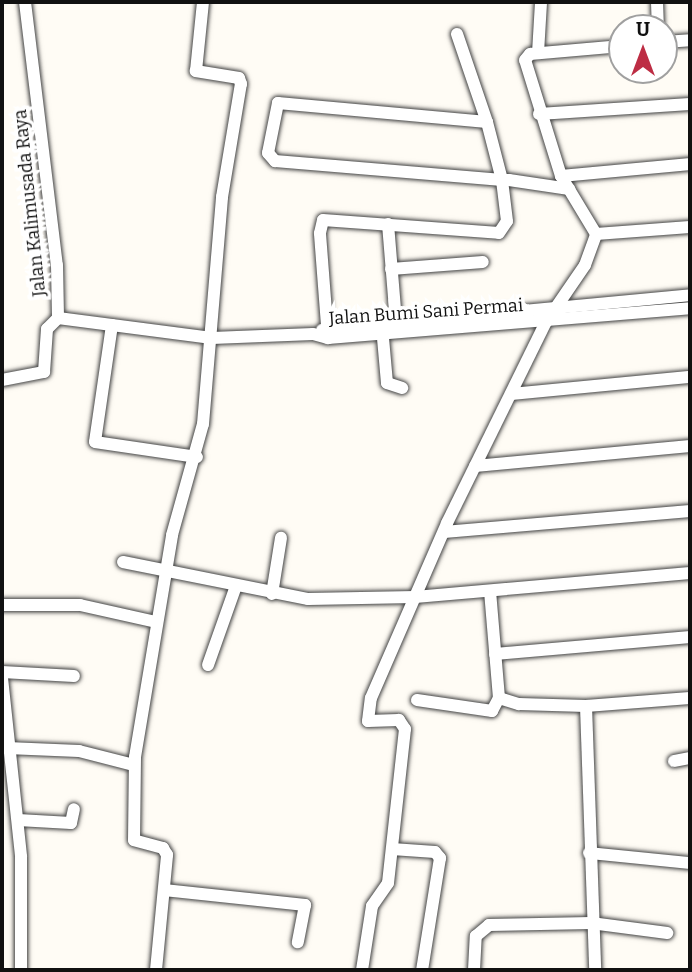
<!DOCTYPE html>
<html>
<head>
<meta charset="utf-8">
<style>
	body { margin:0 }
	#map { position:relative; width:692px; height:972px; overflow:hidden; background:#fffcf5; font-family:Bitter,serif }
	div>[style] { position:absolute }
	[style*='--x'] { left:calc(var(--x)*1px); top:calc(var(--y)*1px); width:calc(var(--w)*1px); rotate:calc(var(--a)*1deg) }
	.roads { filter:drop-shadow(0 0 2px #444) drop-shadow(0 0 2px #444) }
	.street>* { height:12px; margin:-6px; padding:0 6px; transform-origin:6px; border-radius:6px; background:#fff }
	span { translate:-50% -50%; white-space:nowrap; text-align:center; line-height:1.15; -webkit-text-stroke:7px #fff; paint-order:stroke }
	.street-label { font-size:18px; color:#111 }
	.frame { position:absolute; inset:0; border:4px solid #111; pointer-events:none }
	.north { position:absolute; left:608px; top:14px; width:70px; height:70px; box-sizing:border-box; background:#fff; border:2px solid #a0a0a0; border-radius:50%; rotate:0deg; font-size:19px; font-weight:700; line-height:28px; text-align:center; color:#111 }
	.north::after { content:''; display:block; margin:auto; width:24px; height:32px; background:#bd2d44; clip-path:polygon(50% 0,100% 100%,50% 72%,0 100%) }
</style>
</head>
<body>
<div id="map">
	<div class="roads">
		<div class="street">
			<div style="--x:25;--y:2;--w:265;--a:83.1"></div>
			<div style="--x:57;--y:265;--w:53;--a:88.9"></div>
			<div style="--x:657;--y:2;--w:26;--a:88"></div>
			<div style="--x:457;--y:34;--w:93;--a:71.2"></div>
			<div style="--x:664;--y:42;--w:26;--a:-4"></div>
			<div style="--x:538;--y:53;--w:51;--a:-86.6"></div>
			<div style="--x:539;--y:114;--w:151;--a:-3.8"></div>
			<div style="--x:561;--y:176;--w:130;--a:-5.3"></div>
			<div style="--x:388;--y:224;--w:97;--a:85.3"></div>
			<div style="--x:596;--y:234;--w:94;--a:-4.3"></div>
			<div style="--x:391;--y:269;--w:92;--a:-4.4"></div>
			<div style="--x:112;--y:325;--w:118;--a:98.3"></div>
			<div style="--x:95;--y:442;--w:103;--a:8.4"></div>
			<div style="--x:382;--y:327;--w:56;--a:84.9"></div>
			<div style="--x:387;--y:383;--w:16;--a:18"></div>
			<div style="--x:322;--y:330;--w:370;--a:-5.4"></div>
			<div style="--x:328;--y:338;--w:105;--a:-94.4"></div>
			<div style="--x:320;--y:233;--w:13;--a:-77"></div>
			<div style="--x:323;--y:220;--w:176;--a:4.2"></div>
			<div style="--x:499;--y:233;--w:14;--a:-56"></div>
			<div style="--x:507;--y:221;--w:41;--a:-97"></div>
			<div style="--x:502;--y:180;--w:60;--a:-104.5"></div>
			<div style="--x:487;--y:122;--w:210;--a:-174.8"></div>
			<div style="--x:278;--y:103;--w:51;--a:101.3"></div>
			<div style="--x:268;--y:153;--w:11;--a:49"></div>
			<div style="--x:275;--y:161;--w:228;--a:4.8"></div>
			<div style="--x:502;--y:180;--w:7;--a:0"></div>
			<div style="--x:509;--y:180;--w:61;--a:8.5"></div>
			<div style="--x:2;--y:380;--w:43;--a:-10.8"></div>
			<div style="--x:44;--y:372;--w:43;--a:-86"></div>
			<div style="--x:47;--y:329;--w:16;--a:-45"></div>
			<div style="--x:58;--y:318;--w:155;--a:7.4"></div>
			<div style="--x:212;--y:338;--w:101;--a:-2.3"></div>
			<div style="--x:313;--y:334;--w:16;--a:15"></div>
			<div style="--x:328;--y:338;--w:363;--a:-4.7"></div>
			<div style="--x:512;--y:394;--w:179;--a:-5.5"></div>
			<div style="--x:475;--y:466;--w:216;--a:-5.3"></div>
			<div style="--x:444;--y:532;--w:247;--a:-4.9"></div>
			<div style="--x:123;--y:562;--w:189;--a:11.3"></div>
			<div style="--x:308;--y:599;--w:107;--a:-1.1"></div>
			<div style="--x:415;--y:597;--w:276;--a:-5"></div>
			<div style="--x:490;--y:591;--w:107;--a:85.2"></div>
			<div style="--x:499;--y:698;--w:21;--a:17"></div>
			<div style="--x:519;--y:704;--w:67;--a:1.7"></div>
			<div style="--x:586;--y:706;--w:104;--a:-4.4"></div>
			<div style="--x:272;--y:594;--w:57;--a:-80.9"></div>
			<div style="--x:2;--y:605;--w:78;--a:0"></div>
			<div style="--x:80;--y:605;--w:78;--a:12.6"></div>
			<div style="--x:495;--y:654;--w:196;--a:-5"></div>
			<div style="--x:208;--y:665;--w:84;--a:-70.5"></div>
			<div style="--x:2;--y:672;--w:72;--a:3.2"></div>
			<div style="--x:2;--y:678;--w:180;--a:83.9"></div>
			<div style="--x:21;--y:857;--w:113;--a:90"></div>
			<div style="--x:417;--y:700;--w:76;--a:8.3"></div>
			<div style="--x:492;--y:711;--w:15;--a:-62"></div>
			<div style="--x:586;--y:706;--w:264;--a:88"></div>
			<div style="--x:7;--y:748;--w:72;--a:2.4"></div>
			<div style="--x:79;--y:751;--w:57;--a:14.3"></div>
			<div style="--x:674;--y:761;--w:16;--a:-11"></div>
			<div style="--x:18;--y:820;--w:53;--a:3.2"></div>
			<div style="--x:71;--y:823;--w:14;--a:-78"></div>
			<div style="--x:392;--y:849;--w:43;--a:4"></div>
			<div style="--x:435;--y:852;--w:8;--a:50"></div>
			<div style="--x:440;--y:858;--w:113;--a:99.1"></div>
			<div style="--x:589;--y:853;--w:101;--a:5.7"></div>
			<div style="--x:164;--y:890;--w:142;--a:6.1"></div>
			<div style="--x:305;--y:905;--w:38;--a:101"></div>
			<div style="--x:156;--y:970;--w:116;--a:-84.5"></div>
			<div style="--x:167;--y:855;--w:8;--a:-120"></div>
			<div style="--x:163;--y:848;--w:30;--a:-165"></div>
			<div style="--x:134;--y:840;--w:83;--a:-89.3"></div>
			<div style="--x:135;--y:757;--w:225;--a:-80.5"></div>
			<div style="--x:172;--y:535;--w:115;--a:-74.4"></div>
			<div style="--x:203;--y:424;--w:228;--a:-85.2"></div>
			<div style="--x:222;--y:197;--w:115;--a:-80.5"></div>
			<div style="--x:241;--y:84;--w:6;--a:-108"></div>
			<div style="--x:239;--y:78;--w:44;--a:-170.8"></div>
			<div style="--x:196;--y:71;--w:69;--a:-84.2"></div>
			<div style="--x:362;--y:970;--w:65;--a:-81.1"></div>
			<div style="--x:372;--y:906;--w:28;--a:-55"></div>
			<div style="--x:388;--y:883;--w:155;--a:-83.7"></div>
			<div style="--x:405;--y:729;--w:11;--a:-124"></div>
			<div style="--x:399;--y:720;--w:31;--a:178"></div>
			<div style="--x:368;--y:721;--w:23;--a:-83"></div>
			<div style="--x:371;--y:698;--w:191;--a:-66.5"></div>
			<div style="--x:447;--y:523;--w:224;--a:-63.8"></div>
			<div style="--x:546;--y:322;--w:69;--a:-55.6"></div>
			<div style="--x:585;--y:265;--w:33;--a:-70"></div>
			<div style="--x:596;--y:234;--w:68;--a:-121.1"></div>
			<div style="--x:561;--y:176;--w:121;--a:-107.2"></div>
			<div style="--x:525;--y:60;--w:8;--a:-50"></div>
			<div style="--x:530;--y:54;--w:92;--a:-5"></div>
			<div style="--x:474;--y:970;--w:34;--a:-87"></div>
			<div style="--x:476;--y:936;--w:17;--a:-40"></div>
			<div style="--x:489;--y:925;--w:102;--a:-1.1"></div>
			<div style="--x:591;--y:923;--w:77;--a:7.5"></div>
		</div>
	</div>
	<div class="street-label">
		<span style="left:30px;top:203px;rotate:-96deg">Jalan Kalimusada Raya</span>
		<span style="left:426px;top:312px;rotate:-4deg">Jalan Bumi Sani Permai</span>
	</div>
	<div class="frame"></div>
	<div class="north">U</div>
</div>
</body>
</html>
